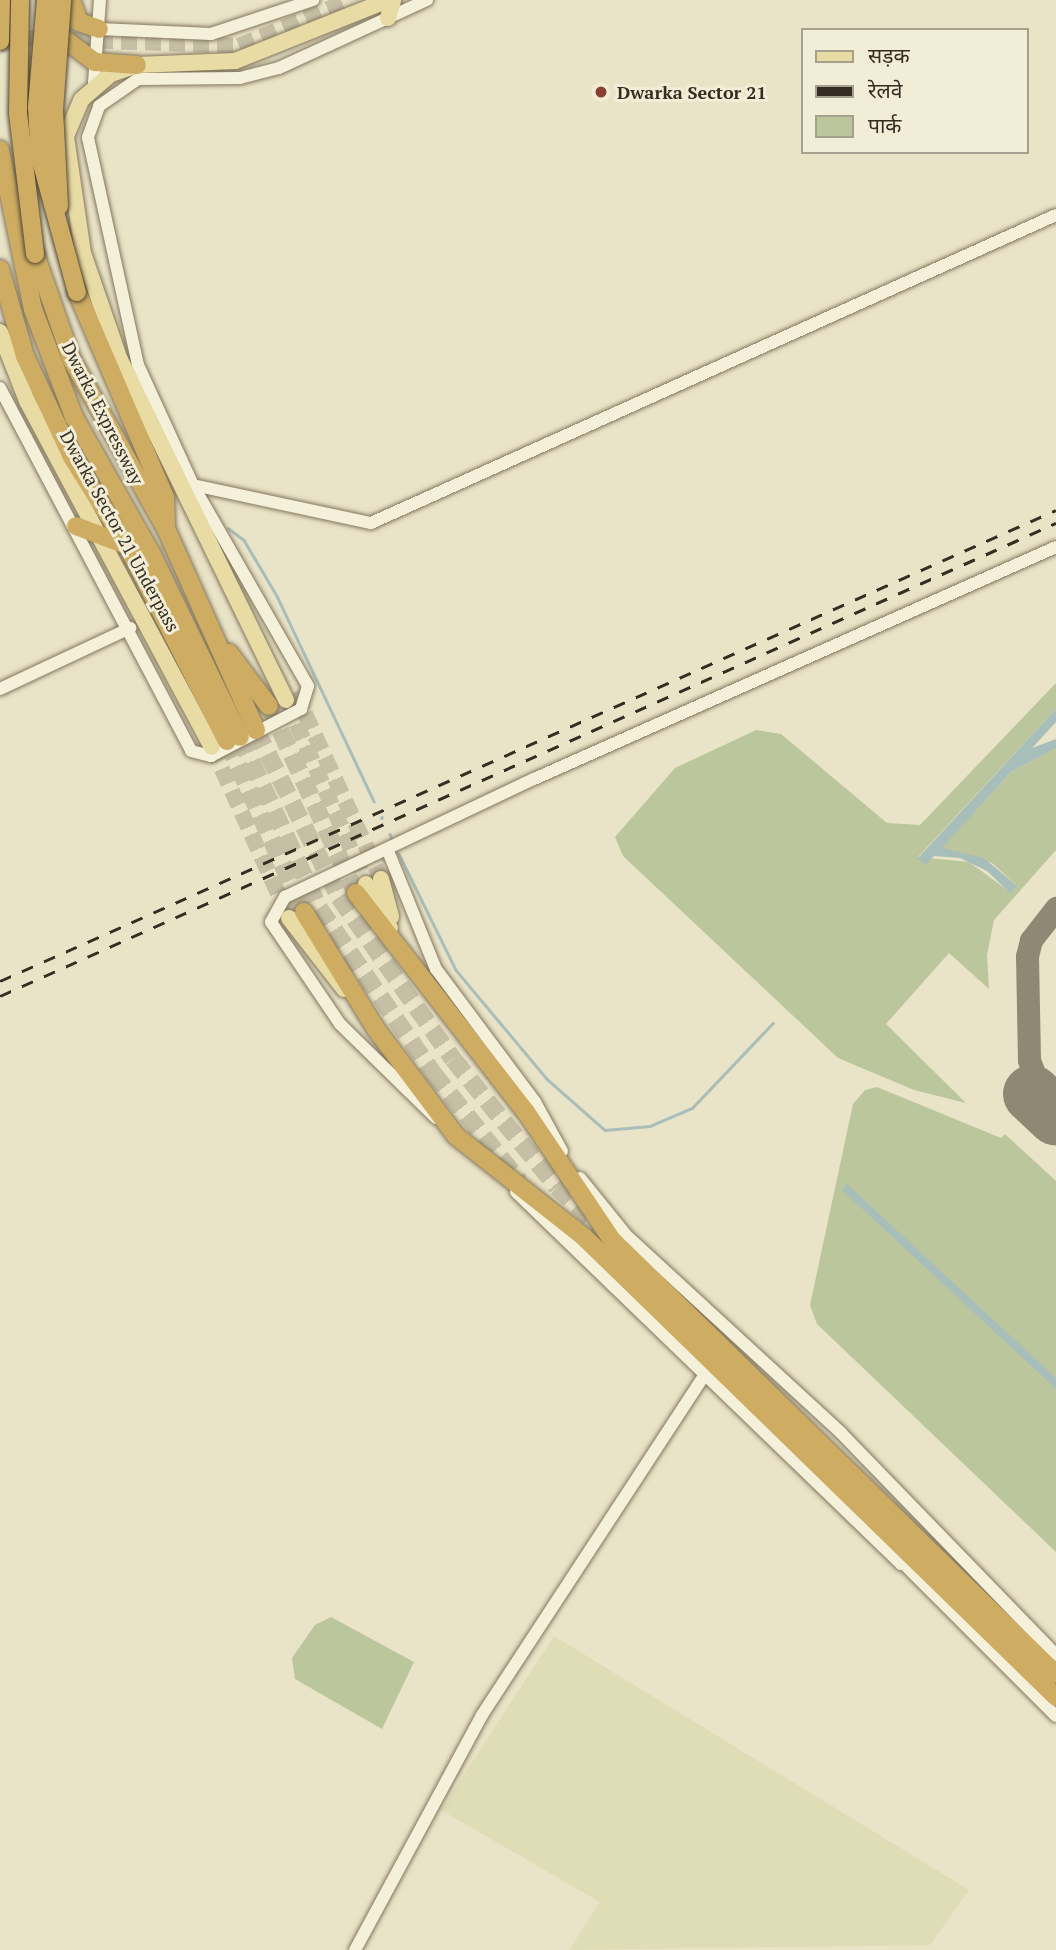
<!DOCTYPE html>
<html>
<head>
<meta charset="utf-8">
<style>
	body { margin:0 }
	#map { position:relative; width:1056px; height:1950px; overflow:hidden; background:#e9e3c7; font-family:"PT Serif","Noto Sans Devanagari",serif }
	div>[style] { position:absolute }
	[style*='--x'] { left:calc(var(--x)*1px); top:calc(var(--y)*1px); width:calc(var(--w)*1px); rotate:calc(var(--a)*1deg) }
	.farmland>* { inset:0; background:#deddb6 }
	.green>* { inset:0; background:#bcc69d }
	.water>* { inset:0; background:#a8beba }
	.stream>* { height:2.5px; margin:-1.25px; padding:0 1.25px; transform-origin:1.25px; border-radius:1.25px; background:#a8beba }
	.taxiway>* { height:23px; margin:-11.5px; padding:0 11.5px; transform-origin:11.5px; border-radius:11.5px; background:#8f8874 }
	.runway>* { height:58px; margin:-29px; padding:0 29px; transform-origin:29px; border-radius:29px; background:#8f8874 }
	.major-tunnel>* { height:16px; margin-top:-8px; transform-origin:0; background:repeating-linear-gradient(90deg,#c5bfa6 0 16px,transparent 0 24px) }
	.highway-tunnel>* { height:18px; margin-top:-9px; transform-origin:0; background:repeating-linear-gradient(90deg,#c5bfa6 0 18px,transparent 0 27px) }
	.roads { filter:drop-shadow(0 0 2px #83775f) drop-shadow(0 0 2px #83775f) }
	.minor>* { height:12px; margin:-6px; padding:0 6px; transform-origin:6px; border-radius:6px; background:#f5f0da }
	.major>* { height:16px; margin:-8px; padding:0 8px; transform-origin:8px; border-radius:8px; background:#e8dba4 }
	.highway>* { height:18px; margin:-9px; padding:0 9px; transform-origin:9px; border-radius:9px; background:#cead63 }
	.rail>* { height:2.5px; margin-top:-1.25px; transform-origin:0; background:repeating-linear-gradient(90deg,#352d21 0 12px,transparent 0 24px) }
	.bridges { filter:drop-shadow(0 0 2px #514532) drop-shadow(0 0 2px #514532) }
	.highway-bridge>* { height:18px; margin:-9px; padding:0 9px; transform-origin:9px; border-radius:9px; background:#cead63 }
	.dots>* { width:19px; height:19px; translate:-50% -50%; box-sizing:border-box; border:4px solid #f2edd6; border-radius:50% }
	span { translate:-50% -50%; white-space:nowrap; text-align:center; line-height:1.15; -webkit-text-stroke:6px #f2edd6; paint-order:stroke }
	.poi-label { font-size:18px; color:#352d21; font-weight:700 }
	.left { translate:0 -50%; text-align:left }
	.street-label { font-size:18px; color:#352d21 }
	.legend { position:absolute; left:801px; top:28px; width:228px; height:126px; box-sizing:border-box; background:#f2edd6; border:2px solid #a6a08e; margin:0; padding:9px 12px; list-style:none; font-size:21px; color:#352d21 }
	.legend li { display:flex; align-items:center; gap:14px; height:35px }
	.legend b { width:35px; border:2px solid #a6a08e }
</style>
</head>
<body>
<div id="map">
	<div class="farmland">
		<div style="clip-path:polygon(554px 1636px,969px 1890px,930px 1945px,569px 1950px,600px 1902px,441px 1810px)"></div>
	</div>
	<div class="green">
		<div style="clip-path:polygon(1056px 683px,1056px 709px,918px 857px,969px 862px,1010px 892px,1016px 885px,992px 863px,941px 848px,1011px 772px,1056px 748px,1056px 850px,994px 920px,987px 955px,989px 989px,949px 953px,886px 1024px,966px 1103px,914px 1090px,838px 1058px,623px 856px,615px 837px,675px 768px,756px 730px,781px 734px,887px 823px,920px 825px)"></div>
		<div style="clip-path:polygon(877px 1087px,1001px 1138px,1005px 1134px,1056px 1181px,1056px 1552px,817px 1324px,810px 1305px,853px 1104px,865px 1090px)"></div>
		<div style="clip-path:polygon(331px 1617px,414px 1662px,382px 1729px,295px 1679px,292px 1658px,315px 1625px)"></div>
	</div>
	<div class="water">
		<div style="clip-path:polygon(1056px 709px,1056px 722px,1032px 748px,1056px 739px,1056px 748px,1011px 772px,942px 848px,984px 858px,1017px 886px,1010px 893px,987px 871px,960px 858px,934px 856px,926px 865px,918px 858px)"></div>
		<div style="clip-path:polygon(847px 1184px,1056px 1378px,1056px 1389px,842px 1190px)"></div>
	</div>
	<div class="stream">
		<div style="--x:228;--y:528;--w:20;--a:37"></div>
		<div style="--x:244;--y:540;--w:65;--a:59.5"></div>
		<div style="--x:277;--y:596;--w:227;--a:64.7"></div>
		<div style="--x:382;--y:817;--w:1;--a:90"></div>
		<div style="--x:390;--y:834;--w:8;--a:67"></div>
		<div style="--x:399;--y:854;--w:129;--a:63.8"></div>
		<div style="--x:456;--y:970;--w:142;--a:50.1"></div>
		<div style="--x:547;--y:1079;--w:77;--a:41.3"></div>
		<div style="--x:605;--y:1130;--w:45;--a:-5.1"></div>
		<div style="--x:650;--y:1126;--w:46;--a:-23.2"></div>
		<div style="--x:692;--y:1108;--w:117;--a:-46.4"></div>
	</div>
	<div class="taxiway">
		<div style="--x:1047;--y:1107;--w:50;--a:-111"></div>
		<div style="--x:1029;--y:1060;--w:104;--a:-91.1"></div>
		<div style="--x:1027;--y:956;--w:16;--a:-76"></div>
		<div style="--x:1031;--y:940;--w:41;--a:-52"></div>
	</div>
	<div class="runway">
		<div style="--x:1032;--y:1094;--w:33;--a:43"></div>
	</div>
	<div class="major-tunnel">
		<div style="--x:0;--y:45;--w:26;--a:-16"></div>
		<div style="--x:25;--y:38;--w:214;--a:2.1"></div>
		<div style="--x:239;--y:46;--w:120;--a:-22.5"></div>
		<div style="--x:295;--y:692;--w:206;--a:65.3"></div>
		<div style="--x:287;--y:702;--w:198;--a:66.5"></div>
		<div style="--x:212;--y:747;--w:184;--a:65.7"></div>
	</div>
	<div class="highway-tunnel">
		<div style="--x:269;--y:706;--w:206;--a:65.1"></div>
		<div style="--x:256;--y:730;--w:186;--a:63.6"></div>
		<div style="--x:339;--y:897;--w:198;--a:54.9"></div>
		<div style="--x:453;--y:1059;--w:165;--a:50.9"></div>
		<div style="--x:557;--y:1187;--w:56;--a:42.8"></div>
		<div style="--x:240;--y:737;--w:188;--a:65.2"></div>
		<div style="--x:319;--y:908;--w:201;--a:55.4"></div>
		<div style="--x:433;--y:1073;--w:139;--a:51.4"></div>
		<div style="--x:227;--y:741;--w:188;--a:65.8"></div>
	</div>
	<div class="roads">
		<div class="minor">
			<div style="--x:99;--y:29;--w:112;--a:2.6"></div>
			<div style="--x:211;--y:34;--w:108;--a:-18.4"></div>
			<div style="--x:94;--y:83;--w:83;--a:-85.9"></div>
			<div style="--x:0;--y:388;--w:410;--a:62.2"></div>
			<div style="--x:191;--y:751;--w:21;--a:14"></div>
			<div style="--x:211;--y:756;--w:102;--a:-27.6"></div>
			<div style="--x:301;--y:709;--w:24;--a:-73"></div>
			<div style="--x:308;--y:686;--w:232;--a:-119.8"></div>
			<div style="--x:193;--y:485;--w:132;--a:-114.6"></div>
			<div style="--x:138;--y:365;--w:233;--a:-102.4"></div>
			<div style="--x:88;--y:137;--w:33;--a:-70"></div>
			<div style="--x:99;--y:106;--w:47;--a:-34.7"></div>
			<div style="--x:138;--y:79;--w:102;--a:-0.6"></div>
			<div style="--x:240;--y:78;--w:40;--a:-14.4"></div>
			<div style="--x:279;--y:68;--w:163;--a:-24.7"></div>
			<div style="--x:193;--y:485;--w:182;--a:12.1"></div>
			<div style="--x:371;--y:523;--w:751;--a:-24.21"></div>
			<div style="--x:0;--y:689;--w:144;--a:-25.1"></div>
			<div style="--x:388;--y:851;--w:127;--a:67.9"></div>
			<div style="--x:436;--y:969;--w:166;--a:53.3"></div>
			<div style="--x:535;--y:1102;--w:56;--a:61.1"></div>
			<div style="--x:436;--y:1118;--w:134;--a:-135.6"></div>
			<div style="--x:340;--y:1024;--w:123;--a:-124.1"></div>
			<div style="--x:271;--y:922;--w:29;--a:-61"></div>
			<div style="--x:285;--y:897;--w:276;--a:-25.4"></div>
			<div style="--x:534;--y:779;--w:571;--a:-23.96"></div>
			<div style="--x:580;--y:1178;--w:75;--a:51"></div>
			<div style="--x:627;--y:1236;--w:291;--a:42.6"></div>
			<div style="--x:841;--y:1433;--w:309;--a:45.9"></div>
			<div style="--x:516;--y:1192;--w:535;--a:44.02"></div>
			<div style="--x:901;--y:1564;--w:14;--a:-21"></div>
			<div style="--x:906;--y:1566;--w:212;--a:45"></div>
			<div style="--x:355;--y:1950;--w:267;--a:-61.6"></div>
			<div style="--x:482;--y:1715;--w:415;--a:-56.8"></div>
		</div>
		<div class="major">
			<div style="--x:388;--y:18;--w:19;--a:-74"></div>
			<div style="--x:0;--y:332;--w:74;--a:68.6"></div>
			<div style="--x:27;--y:401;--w:392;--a:61.9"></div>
			<div style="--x:286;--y:700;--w:378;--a:-116"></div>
			<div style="--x:120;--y:360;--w:113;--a:-109.1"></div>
			<div style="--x:83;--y:253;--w:118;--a:-98.3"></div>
			<div style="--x:66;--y:136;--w:39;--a:-67"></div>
			<div style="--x:81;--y:100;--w:40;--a:-41"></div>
			<div style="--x:111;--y:74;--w:28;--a:-19"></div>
			<div style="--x:137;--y:65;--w:98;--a:-2.3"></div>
			<div style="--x:235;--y:61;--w:165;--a:-21.7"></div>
			<div style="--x:381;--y:879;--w:39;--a:75"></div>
			<div style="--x:366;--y:884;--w:50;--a:61.4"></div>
			<div style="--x:289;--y:918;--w:90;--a:52.2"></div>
		</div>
		<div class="highway">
			<div style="--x:71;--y:0;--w:23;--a:70"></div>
			<div style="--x:79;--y:22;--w:21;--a:19"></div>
			<div style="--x:51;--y:29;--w:55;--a:36.9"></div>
			<div style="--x:95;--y:62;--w:42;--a:4.1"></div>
			<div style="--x:0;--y:150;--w:162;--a:78.3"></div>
			<div style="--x:33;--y:309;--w:116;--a:69.2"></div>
			<div style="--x:74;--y:417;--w:159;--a:60.5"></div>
			<div style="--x:152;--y:555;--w:202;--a:64.2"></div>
			<div style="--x:35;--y:254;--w:112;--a:70.8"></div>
			<div style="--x:72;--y:360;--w:196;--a:60.9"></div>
			<div style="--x:167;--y:531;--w:218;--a:65.9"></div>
			<div style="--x:0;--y:269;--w:91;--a:74"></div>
			<div style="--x:25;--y:356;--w:111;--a:65"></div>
			<div style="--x:72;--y:457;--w:104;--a:58"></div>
			<div style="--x:127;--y:545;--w:220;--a:63"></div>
			<div style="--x:77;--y:292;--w:223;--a:66.8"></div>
			<div style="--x:165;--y:497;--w:31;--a:88"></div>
			<div style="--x:76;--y:526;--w:57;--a:20.7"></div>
			<div style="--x:229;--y:653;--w:66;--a:53"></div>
			<div style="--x:356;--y:893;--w:277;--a:52.2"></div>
			<div style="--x:526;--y:1112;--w:154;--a:56.1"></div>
			<div style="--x:612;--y:1240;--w:621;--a:44.35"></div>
			<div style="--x:304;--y:912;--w:137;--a:58.4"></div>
			<div style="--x:376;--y:1029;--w:134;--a:53.2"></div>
			<div style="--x:456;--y:1136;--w:163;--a:38.3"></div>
			<div style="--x:584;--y:1237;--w:659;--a:44.26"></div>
		</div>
	</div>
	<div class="rail">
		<div style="--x:0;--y:981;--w:1156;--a:-24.04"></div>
		<div style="--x:0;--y:996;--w:1157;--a:-24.13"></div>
	</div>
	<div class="bridges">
		<div class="highway-bridge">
			<div style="--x:20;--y:0;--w:113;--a:91"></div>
			<div style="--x:18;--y:113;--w:142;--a:83.1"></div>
			<div style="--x:46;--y:0;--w:108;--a:94.8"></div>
			<div style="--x:37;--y:108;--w:49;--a:86.5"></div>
			<div style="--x:40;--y:157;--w:140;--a:74.7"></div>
			<div style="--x:0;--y:41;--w:41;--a:-88.6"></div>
			<div style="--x:59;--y:206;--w:96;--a:-93"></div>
			<div style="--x:54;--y:110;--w:110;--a:-85.8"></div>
		</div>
	</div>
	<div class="dots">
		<div style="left:601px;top:92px;background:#8b4036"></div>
	</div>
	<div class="poi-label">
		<span class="left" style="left:617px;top:92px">Dwarka Sector 21</span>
	</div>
	<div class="street-label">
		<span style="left:103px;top:413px;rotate:63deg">Dwarka Expressway</span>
		<span style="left:120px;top:531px;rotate:61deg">Dwarka Sector 21 Underpass</span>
	</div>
	<ul class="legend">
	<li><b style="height:9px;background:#e8dba4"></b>सड़क</li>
	<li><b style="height:9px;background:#352d21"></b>रेलवे</li>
	<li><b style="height:19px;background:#bcc69d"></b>पार्क</li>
	</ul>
</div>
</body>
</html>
